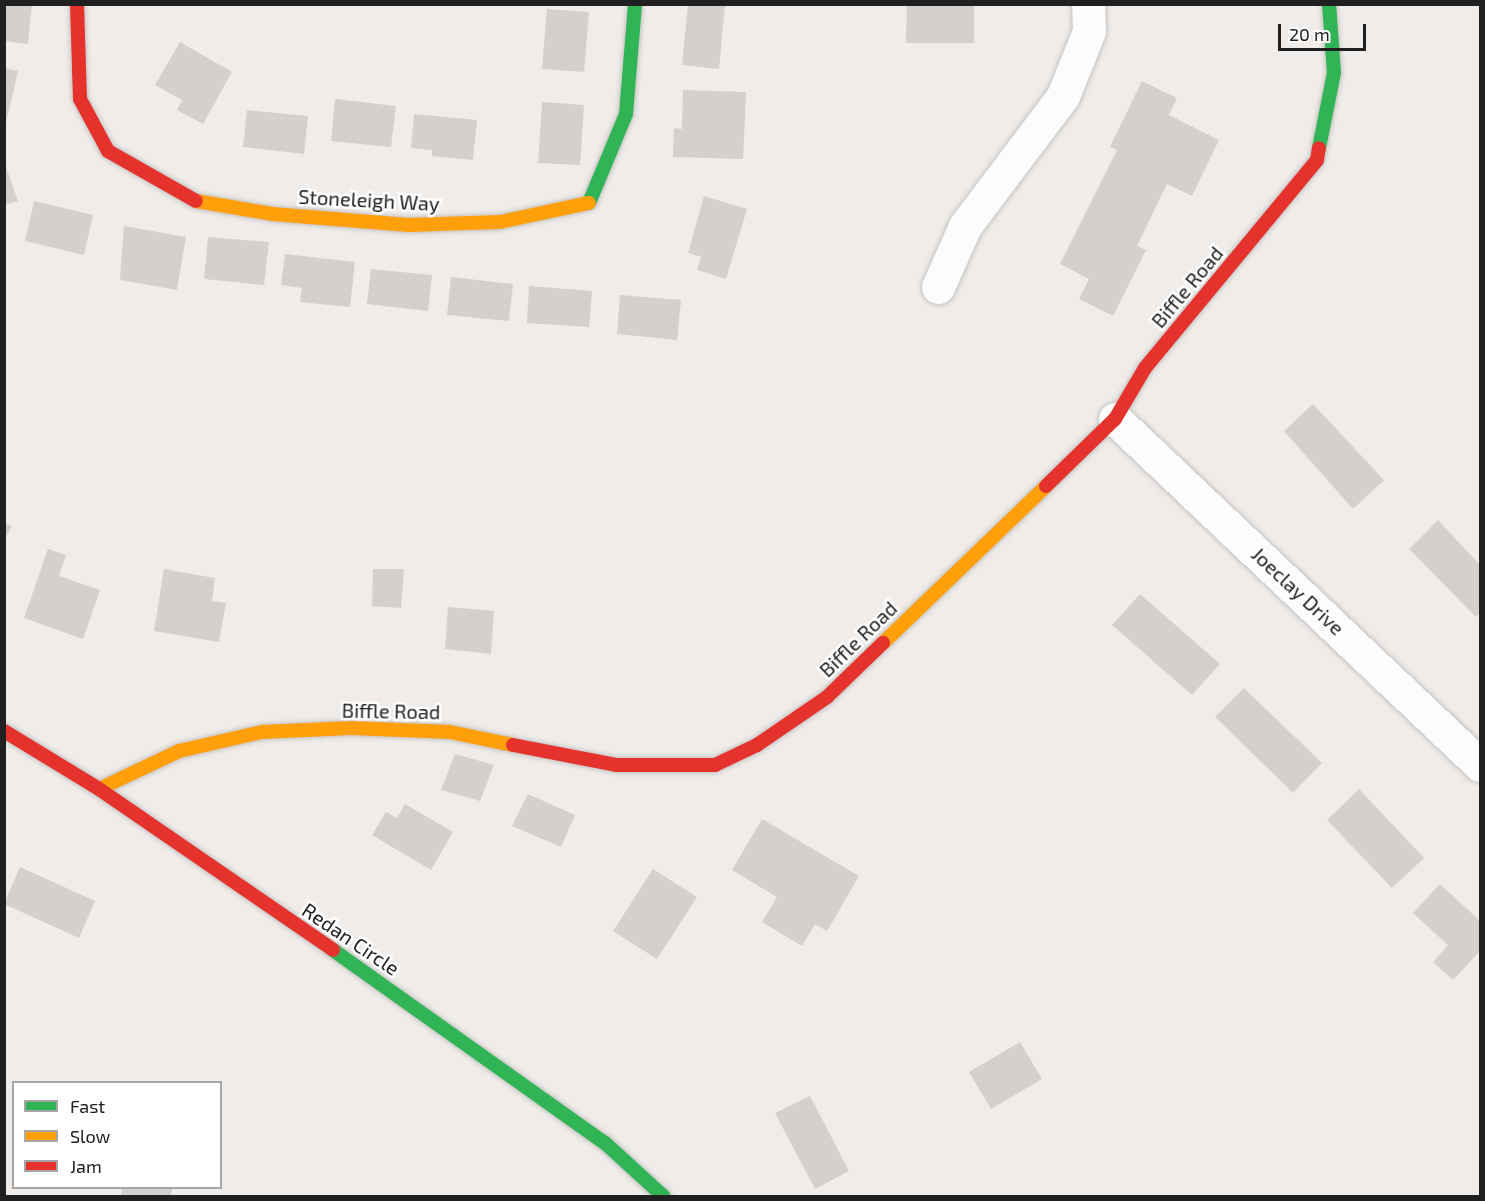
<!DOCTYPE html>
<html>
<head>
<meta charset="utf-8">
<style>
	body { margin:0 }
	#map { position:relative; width:1485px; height:1201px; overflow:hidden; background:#efece9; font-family:"Exo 2",sans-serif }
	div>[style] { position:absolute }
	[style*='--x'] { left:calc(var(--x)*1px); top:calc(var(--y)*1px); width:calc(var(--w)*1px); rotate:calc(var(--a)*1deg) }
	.building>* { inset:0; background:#d3d0ce }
	.roads { filter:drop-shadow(0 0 2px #c6c4c3) drop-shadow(0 0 2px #c6c4c3) }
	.street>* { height:33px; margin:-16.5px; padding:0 16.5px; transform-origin:16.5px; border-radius:16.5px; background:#fdfcfc }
	.fast>* { height:14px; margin:-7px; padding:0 7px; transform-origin:7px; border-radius:7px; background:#30b455 }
	.slow>* { height:14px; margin:-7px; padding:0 7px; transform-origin:7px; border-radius:7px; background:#ff9f0a }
	.jam>* { height:14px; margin:-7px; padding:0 7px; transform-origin:7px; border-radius:7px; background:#e5322d }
	span { translate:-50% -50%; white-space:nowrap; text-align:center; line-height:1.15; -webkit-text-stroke:5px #fff; paint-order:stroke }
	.street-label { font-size:20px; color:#202020 }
	.frame { position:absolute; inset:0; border:6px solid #202020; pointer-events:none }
	.legend { position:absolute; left:12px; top:1081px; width:210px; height:108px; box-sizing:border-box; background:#fff; border:2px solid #a6a6a6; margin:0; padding:8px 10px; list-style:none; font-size:18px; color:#202020 }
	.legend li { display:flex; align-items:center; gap:12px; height:30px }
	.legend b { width:30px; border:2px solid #a6a6a6 }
	.scale { position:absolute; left:1278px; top:24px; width:88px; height:27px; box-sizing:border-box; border:3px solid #202020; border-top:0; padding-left:8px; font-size:18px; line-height:21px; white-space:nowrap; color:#202020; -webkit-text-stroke:4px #fff; paint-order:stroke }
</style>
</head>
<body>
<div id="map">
	<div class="building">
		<div style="clip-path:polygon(4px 4px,32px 4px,28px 44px,4px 41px)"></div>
		<div style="clip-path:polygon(688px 4px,725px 5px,719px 69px,682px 65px)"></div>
		<div style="clip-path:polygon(907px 4px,974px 4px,974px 43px,906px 43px)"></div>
		<div style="clip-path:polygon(547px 9px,589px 12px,584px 72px,542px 69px)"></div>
		<div style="clip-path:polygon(180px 42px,232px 72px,203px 124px,177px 110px,182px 100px,155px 85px)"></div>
		<div style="clip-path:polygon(4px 68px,18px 71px,5px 127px,4px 127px)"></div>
		<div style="clip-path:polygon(1142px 81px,1177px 98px,1169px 115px,1219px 140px,1192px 196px,1167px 184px,1137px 246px,1146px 250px,1113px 316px,1079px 299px,1089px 279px,1060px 264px,1117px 150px,1110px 147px)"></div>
		<div style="clip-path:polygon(683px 90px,746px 92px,743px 159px,673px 157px,674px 128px,682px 129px)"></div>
		<div style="clip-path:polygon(335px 99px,396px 106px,391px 147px,331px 141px)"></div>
		<div style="clip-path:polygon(542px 102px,584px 105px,580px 165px,538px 163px)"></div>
		<div style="clip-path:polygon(247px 110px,308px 116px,304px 154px,243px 147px)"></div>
		<div style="clip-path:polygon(414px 114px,477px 120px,473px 160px,432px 156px,432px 150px,411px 148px)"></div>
		<div style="clip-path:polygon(4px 161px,18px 201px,4px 205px)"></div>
		<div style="clip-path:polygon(704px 196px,747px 209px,726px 279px,697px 270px,701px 257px,688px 253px)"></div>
		<div style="clip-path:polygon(34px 201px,93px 215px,84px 255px,25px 241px)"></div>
		<div style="clip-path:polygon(124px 226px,186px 237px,177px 290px,120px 280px)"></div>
		<div style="clip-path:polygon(208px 237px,269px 242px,264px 285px,204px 279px)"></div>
		<div style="clip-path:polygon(285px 254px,355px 262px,350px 307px,300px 302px,302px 288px,281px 285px)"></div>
		<div style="clip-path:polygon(371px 269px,432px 275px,428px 311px,367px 304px)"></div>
		<div style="clip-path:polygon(451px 277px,513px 284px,509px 321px,447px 315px)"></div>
		<div style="clip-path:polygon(529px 286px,592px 291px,589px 327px,527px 323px)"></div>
		<div style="clip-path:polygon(620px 295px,681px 300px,677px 340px,617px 334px)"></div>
		<div style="clip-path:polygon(1313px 404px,1384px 480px,1353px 509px,1284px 431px)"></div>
		<div style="clip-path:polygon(1438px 520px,1480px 565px,1480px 613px,1476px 617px,1409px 549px)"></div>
		<div style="clip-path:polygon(4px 522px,12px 526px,4px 540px)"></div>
		<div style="clip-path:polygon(48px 549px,66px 555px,59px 576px,100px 590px,83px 639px,24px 618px)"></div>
		<div style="clip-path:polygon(164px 569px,215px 578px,212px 601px,226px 603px,219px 642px,154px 631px)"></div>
		<div style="clip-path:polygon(373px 569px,404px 569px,401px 608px,372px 606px)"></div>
		<div style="clip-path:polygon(1140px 594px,1220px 664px,1192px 695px,1112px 625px)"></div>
		<div style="clip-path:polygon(448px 607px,494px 611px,491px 654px,445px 649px)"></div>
		<div style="clip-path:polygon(1244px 688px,1322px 763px,1293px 793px,1215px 717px)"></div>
		<div style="clip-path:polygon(455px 754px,494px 765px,480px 801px,441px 790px)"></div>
		<div style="clip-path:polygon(1359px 789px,1424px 858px,1392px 888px,1327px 820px)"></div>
		<div style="clip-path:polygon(528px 794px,575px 815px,561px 847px,512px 826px)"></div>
		<div style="clip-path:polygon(405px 804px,453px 832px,431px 870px,372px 835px,386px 812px,397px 818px)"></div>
		<div style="clip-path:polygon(762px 819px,859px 876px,827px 931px,815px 924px,802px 946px,762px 922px,777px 897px,732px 870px)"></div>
		<div style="clip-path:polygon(20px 867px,95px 901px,79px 938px,4px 904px)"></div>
		<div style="clip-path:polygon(653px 869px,697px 897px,657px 959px,613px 931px)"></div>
		<div style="clip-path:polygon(1440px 884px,1480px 921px,1480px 951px,1453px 980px,1433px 962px,1448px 945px,1413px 913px)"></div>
		<div style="clip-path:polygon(1020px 1042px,1042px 1079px,991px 1109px,969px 1072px)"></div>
		<div style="clip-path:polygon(810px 1096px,849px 1171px,815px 1189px,775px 1113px)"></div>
		<div style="clip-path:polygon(122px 1188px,172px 1188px,171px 1196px,121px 1196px)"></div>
	</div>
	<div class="roads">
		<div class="street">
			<div style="--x:938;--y:287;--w:67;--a:-66.1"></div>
			<div style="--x:965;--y:226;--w:163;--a:-53"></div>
			<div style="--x:1063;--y:96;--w:70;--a:-68.2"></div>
			<div style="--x:1089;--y:31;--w:27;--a:-92"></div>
			<div style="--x:1115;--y:419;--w:503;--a:43.47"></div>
		</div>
		<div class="fast">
			<div style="--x:1319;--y:148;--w:76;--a:-78.7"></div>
			<div style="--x:1334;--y:73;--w:69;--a:-94.1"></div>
			<div style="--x:589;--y:203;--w:96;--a:-67.4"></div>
			<div style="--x:626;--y:114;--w:110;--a:-85.3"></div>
			<div style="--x:333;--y:950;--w:334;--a:35.4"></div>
			<div style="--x:605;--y:1143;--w:79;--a:42.4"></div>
		</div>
		<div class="slow">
			<div style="--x:196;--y:201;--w:77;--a:9.7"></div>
			<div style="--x:272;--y:214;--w:137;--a:4.6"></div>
			<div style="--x:409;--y:225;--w:91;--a:-1.9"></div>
			<div style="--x:500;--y:222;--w:91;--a:-12.1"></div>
			<div style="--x:883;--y:643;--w:226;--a:-43.9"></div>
			<div style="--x:99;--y:789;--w:89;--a:-25.4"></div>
			<div style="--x:179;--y:751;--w:85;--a:-12.9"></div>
			<div style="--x:262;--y:732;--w:89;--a:-2.6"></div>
			<div style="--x:351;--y:728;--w:99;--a:2.3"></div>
			<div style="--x:450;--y:732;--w:64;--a:11.7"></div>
		</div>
		<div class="jam">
			<div style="--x:77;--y:4;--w:95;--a:88.2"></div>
			<div style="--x:80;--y:99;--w:59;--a:61.7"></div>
			<div style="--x:108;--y:151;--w:101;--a:29.6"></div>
			<div style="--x:1046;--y:486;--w:96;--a:-44.2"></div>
			<div style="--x:1115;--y:419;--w:59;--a:-59.5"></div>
			<div style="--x:1145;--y:368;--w:270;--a:-50.4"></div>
			<div style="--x:1317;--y:160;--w:12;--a:-81"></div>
			<div style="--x:4;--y:731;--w:111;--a:31.4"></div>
			<div style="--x:99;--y:789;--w:284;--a:34.5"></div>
			<div style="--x:513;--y:745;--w:106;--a:10.9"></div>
			<div style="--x:617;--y:765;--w:98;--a:0"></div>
			<div style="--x:715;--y:765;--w:47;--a:-25.5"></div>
			<div style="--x:757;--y:745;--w:85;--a:-34.4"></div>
			<div style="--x:827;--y:697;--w:78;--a:-44"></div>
		</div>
	</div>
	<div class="street-label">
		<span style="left:369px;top:200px;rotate:3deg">Stoneleigh Way</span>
		<span style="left:1187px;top:287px;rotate:-50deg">Biffle Road</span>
		<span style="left:1298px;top:591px;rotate:43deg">Joeclay Drive</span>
		<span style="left:858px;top:639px;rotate:-44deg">Biffle Road</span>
		<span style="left:391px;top:711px;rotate:1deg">Biffle Road</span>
		<span style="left:351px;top:939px;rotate:34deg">Redan Circle</span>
	</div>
	<div class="frame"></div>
	<ul class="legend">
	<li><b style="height:8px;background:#30b455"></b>Fast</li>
	<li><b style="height:8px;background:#ff9f0a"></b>Slow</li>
	<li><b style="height:8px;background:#e5322d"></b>Jam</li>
	</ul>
	<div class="scale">20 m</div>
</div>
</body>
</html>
